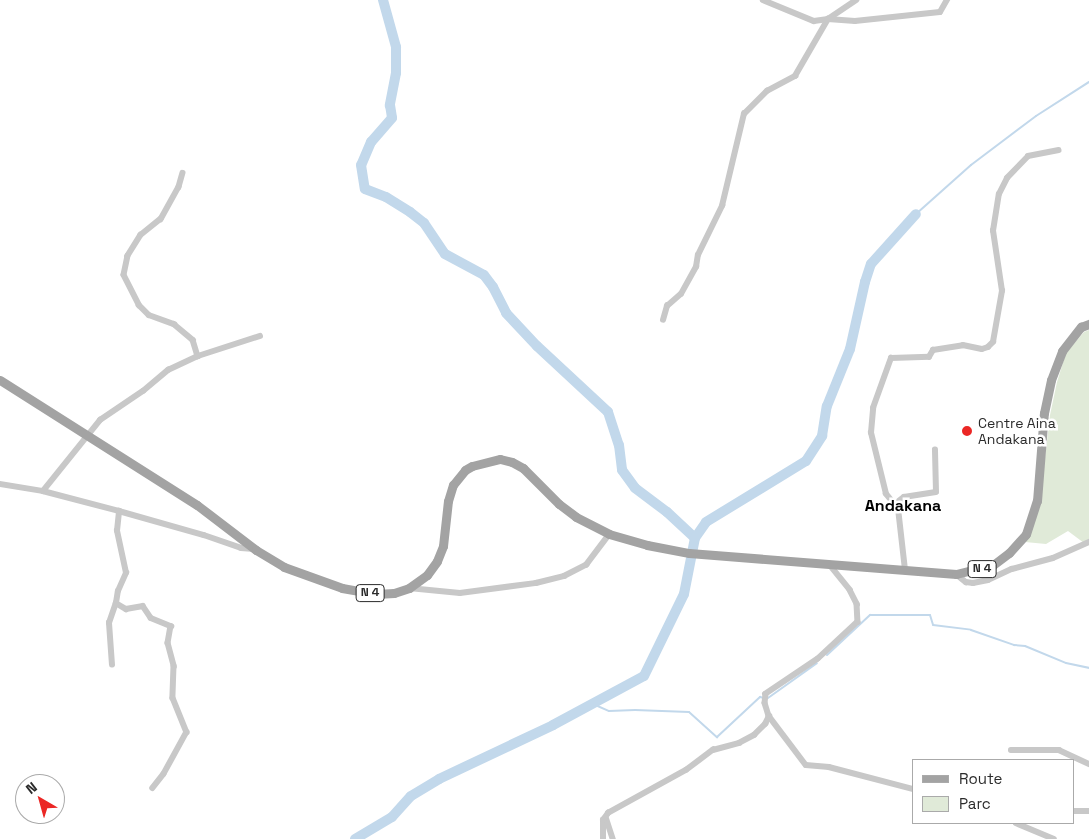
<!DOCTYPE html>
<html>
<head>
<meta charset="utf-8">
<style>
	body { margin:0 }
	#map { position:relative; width:1089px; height:839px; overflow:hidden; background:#fff; font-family:"Space Grotesk",sans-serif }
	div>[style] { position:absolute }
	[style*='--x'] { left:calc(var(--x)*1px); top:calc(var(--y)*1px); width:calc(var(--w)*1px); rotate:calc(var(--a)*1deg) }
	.green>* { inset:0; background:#e0ead8 }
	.stream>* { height:2px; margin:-1px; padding:0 1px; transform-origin:1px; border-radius:1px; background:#c2d8eb }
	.river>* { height:10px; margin:-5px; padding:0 5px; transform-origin:5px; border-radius:5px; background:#c2d8eb }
	.street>* { height:5.5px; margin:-2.75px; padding:0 2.75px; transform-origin:2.75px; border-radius:2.75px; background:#c8c8c8 }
	.primary>* { height:9px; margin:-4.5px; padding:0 4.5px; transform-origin:4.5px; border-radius:4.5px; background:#a3a3a3 }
	.dots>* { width:14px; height:14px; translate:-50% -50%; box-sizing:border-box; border:2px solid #fff; border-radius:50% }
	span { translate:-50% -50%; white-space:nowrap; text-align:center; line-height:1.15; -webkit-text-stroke:5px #fff; paint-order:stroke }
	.shield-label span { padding:1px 4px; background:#fff; border:1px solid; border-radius:4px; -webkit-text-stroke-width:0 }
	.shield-label { font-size:12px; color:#2b2b2b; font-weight:700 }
	.poi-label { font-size:14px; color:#2b2b2b }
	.left { translate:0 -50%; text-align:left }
	.quarter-label { font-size:16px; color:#000; font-weight:700 }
	.legend { position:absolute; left:912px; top:759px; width:162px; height:65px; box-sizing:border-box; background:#fff; border:1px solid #aaa; margin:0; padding:6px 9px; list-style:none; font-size:15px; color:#2b2b2b }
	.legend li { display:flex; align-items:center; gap:10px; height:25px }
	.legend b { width:25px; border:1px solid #aaa }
	.north { position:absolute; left:15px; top:774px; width:50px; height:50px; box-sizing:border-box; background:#fff; border:1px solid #aaa; border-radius:50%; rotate:322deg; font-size:14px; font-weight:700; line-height:20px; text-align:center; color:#2b2b2b }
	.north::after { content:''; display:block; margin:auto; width:18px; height:22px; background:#eb2725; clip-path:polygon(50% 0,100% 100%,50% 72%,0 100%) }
</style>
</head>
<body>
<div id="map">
	<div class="green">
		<div style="clip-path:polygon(1089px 330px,1089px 540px,1084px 543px,1068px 531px,1046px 544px,1025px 542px,1040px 501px,1050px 415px,1057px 382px,1066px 353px,1084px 332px)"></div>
	</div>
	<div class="stream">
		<div style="--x:916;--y:214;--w:74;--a:-41.7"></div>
		<div style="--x:971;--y:165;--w:81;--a:-37"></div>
		<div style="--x:1036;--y:116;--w:63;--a:-32.7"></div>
		<div style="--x:827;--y:655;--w:59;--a:-42.9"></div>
		<div style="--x:870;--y:615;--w:60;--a:0"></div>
		<div style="--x:930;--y:615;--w:10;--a:73"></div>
		<div style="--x:933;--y:625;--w:38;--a:7"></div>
		<div style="--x:971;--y:630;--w:46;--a:19.2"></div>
		<div style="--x:1014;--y:645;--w:11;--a:5"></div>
		<div style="--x:1025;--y:646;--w:44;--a:22.5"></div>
		<div style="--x:1066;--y:663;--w:24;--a:12"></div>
		<div style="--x:768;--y:698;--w:60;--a:-35.5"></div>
		<div style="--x:593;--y:704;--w:17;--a:24"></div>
		<div style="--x:609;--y:711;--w:26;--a:-2"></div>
		<div style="--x:635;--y:710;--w:54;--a:2.1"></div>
		<div style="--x:689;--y:712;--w:38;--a:42"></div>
		<div style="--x:717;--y:737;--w:59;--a:-42.9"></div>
		<div style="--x:760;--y:697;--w:4;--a:14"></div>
	</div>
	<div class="river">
		<div style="--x:383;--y:0;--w:49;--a:74.5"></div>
		<div style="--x:396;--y:47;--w:26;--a:90"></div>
		<div style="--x:396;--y:73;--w:33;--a:101"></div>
		<div style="--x:390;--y:105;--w:13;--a:81"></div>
		<div style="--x:392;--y:118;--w:32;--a:131"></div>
		<div style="--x:371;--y:142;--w:25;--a:113"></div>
		<div style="--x:361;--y:165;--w:24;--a:81"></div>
		<div style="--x:365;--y:189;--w:22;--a:21"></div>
		<div style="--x:386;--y:197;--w:28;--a:32"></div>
		<div style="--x:410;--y:212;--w:18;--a:38"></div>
		<div style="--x:424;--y:223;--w:37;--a:56"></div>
		<div style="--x:445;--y:254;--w:44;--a:28.3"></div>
		<div style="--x:484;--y:275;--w:15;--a:53"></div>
		<div style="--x:493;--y:287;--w:29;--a:63"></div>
		<div style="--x:506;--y:313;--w:45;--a:46.8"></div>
		<div style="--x:537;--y:346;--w:97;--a:42.9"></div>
		<div style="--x:608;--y:412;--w:35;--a:72"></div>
		<div style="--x:619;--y:445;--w:25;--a:83"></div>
		<div style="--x:622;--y:470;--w:22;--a:54"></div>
		<div style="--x:635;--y:488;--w:40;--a:37"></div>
		<div style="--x:667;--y:512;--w:38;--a:43"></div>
		<div style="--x:355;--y:839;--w:43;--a:-30.7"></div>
		<div style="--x:392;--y:817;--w:28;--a:-48"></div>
		<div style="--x:411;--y:796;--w:33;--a:-31"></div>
		<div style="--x:439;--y:779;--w:126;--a:-25.3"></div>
		<div style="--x:553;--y:725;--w:103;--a:-28.3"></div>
		<div style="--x:644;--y:676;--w:91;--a:-64"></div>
		<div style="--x:684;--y:594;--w:57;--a:-78.9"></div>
		<div style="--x:695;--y:538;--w:19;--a:-55"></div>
		<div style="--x:706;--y:522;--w:117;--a:-31.4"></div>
		<div style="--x:806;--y:461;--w:30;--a:-57"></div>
		<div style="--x:822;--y:436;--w:30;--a:-81"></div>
		<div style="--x:827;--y:406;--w:61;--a:-68"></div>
		<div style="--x:850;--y:349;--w:69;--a:-77.4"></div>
		<div style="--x:865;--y:282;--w:19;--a:-72"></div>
		<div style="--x:871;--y:264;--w:67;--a:-48"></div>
	</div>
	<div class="street">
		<div style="--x:763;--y:0;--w:55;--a:22.4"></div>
		<div style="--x:814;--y:21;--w:14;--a:-8"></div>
		<div style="--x:828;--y:19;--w:27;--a:4"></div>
		<div style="--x:855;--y:21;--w:85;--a:-6"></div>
		<div style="--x:940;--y:12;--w:14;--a:-60"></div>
		<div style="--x:183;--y:173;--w:15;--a:106"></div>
		<div style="--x:179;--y:187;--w:37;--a:119"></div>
		<div style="--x:161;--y:219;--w:26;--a:141"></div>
		<div style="--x:141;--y:235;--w:25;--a:122"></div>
		<div style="--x:128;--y:256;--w:19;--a:102"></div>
		<div style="--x:124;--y:275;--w:34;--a:63"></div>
		<div style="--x:139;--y:305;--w:14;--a:45"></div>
		<div style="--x:149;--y:315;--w:27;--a:20"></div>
		<div style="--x:174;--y:324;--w:25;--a:40"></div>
		<div style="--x:193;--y:340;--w:17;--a:73"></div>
		<div style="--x:663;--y:320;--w:15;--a:-74"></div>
		<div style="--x:667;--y:306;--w:18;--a:-41"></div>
		<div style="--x:681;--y:294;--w:31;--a:-61"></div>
		<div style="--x:696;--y:267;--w:12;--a:-81"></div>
		<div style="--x:698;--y:255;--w:55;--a:-63.9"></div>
		<div style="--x:722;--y:206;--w:95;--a:-76.6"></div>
		<div style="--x:744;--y:114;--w:33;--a:-45"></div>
		<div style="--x:767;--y:91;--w:32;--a:-28"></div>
		<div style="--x:795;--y:76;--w:66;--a:-59.9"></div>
		<div style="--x:828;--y:19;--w:34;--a:-34"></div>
		<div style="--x:0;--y:484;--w:44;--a:9.2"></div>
		<div style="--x:43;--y:491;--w:79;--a:14.7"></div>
		<div style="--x:119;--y:511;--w:88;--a:15.8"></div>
		<div style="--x:204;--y:535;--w:39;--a:19"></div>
		<div style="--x:241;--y:548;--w:13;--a:4"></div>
		<div style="--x:43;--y:491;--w:91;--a:-51.2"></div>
		<div style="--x:100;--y:420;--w:52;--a:-34"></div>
		<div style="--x:143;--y:391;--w:33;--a:-40"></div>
		<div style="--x:168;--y:370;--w:33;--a:-25"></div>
		<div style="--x:198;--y:356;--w:65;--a:-17.9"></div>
		<div style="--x:895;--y:504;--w:11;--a:-38"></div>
		<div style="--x:904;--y:497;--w:32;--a:-9"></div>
		<div style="--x:936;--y:492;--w:42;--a:-91.4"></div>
		<div style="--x:830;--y:565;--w:32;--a:51"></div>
		<div style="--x:850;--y:590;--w:16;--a:63"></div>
		<div style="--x:857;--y:604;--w:18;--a:87"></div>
		<div style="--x:858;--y:622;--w:54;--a:137.2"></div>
		<div style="--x:818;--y:659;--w:63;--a:146.1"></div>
		<div style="--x:766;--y:694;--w:9;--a:96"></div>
		<div style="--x:765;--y:703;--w:14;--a:73"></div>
		<div style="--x:769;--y:716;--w:61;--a:52.9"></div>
		<div style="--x:806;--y:765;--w:23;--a:5"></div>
		<div style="--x:829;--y:767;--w:87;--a:14.7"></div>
		<div style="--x:905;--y:570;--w:61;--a:-96.5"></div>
		<div style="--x:898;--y:509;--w:19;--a:-129"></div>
		<div style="--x:886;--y:494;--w:63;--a:-103.8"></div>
		<div style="--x:871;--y:433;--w:25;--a:-85"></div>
		<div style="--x:873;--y:408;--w:53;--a:-70.2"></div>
		<div style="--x:891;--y:358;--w:38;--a:-2"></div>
		<div style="--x:929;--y:357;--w:8;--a:-60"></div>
		<div style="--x:933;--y:350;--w:30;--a:-9"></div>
		<div style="--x:963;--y:345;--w:19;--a:12"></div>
		<div style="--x:982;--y:349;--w:6;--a:-18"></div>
		<div style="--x:988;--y:347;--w:7;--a:-45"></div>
		<div style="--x:993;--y:342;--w:52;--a:-80"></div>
		<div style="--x:1002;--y:291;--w:61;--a:-98.5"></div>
		<div style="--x:993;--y:231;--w:37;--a:-81"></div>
		<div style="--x:999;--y:194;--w:18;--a:-63"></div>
		<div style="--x:1007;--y:178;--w:30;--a:-46"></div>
		<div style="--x:1028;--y:156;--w:31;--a:-11"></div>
		<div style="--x:956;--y:574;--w:13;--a:39"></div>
		<div style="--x:966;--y:582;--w:7;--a:8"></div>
		<div style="--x:973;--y:583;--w:15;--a:-11"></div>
		<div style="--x:988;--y:580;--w:26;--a:-25"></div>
		<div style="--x:1012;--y:569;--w:42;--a:-15"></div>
		<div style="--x:1053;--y:558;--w:39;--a:-24"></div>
		<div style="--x:409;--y:588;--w:51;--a:5.6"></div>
		<div style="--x:460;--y:593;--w:77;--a:-7.5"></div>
		<div style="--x:536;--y:583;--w:29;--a:-14"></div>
		<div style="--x:564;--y:576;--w:25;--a:-27"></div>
		<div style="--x:586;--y:565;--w:39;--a:-53"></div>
		<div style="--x:116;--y:603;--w:12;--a:31"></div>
		<div style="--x:126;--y:609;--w:17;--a:-10"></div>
		<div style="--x:143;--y:606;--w:14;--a:56"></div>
		<div style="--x:151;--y:618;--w:22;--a:22"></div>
		<div style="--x:171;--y:626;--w:17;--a:100"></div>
		<div style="--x:168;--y:643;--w:24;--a:75"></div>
		<div style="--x:174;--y:666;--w:32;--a:92"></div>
		<div style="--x:173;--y:698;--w:37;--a:68"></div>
		<div style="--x:187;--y:732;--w:48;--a:118.7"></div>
		<div style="--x:164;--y:774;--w:18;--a:128"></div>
		<div style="--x:112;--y:665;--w:42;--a:-94.1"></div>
		<div style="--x:109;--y:623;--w:21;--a:-71"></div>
		<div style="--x:116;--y:603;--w:12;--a:-81"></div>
		<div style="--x:118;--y:591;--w:20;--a:-66"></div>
		<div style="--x:126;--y:573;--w:43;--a:-102.1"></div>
		<div style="--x:117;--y:531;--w:20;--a:-84"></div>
		<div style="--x:1011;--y:750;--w:48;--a:0"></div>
		<div style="--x:1059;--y:750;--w:33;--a:25"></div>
		<div style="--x:1073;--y:811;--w:16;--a:0"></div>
		<div style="--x:606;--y:817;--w:23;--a:72"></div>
		<div style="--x:1016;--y:823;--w:41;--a:22.8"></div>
		<div style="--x:603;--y:839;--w:19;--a:-90"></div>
		<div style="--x:603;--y:820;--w:9;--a:-54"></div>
		<div style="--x:608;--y:813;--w:89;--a:-28.9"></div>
		<div style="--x:686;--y:770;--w:34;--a:-37"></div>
		<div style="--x:713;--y:750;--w:27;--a:-15"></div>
		<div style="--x:739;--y:743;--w:17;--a:-28"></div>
		<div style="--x:754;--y:735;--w:16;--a:-45"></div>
		<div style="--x:765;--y:724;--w:9;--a:-63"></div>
	</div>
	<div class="primary">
		<div style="--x:0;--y:380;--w:233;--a:32.4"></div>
		<div style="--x:197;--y:505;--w:74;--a:37.3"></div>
		<div style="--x:256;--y:550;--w:33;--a:31"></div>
		<div style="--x:284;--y:567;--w:62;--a:19.9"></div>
		<div style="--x:342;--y:588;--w:35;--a:10"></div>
		<div style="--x:376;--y:594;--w:18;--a:-3"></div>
		<div style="--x:394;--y:593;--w:16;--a:-18"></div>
		<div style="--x:409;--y:588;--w:22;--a:-36"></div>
		<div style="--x:427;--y:575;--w:17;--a:-54"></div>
		<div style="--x:437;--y:561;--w:16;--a:-68"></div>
		<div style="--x:443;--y:546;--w:45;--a:-83.7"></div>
		<div style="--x:448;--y:501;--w:17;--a:-73"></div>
		<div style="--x:453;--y:485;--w:19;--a:-51"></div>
		<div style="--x:465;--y:470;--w:8;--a:-30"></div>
		<div style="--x:472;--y:466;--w:29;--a:-14"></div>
		<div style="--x:500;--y:459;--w:12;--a:14"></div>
		<div style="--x:512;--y:462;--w:13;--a:29"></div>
		<div style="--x:523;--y:468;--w:51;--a:45"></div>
		<div style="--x:559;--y:504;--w:21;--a:37"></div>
		<div style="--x:576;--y:517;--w:37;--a:27"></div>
		<div style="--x:609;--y:534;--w:40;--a:16"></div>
		<div style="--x:647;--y:545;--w:43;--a:10.8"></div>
		<div style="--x:689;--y:553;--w:268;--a:4.5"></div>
		<div style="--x:956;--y:574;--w:38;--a:-14"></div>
		<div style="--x:993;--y:565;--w:20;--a:-37"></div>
		<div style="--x:1009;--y:553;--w:25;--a:-48"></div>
		<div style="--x:1026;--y:534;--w:35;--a:-72"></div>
		<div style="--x:1037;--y:501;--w:88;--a:-85.5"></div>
		<div style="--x:1044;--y:413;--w:34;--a:-78"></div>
		<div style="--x:1051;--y:380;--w:31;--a:-69"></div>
		<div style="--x:1062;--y:351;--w:31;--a:-52"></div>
		<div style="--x:1081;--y:327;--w:9;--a:-21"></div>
	</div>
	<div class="dots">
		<div style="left:967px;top:431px;background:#eb2725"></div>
	</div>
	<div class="shield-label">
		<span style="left:982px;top:569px">N 4</span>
		<span style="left:370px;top:593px">N 4</span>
	</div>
	<div class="poi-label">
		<span class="left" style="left:978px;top:431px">Centre Aina<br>Andakana</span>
	</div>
	<div class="quarter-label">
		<span style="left:903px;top:506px">Andakana</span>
	</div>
	<ul class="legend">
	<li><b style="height:6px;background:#a3a3a3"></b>Route</li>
	<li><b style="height:14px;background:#e0ead8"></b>Parc</li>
	</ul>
	<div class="north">N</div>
</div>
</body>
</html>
